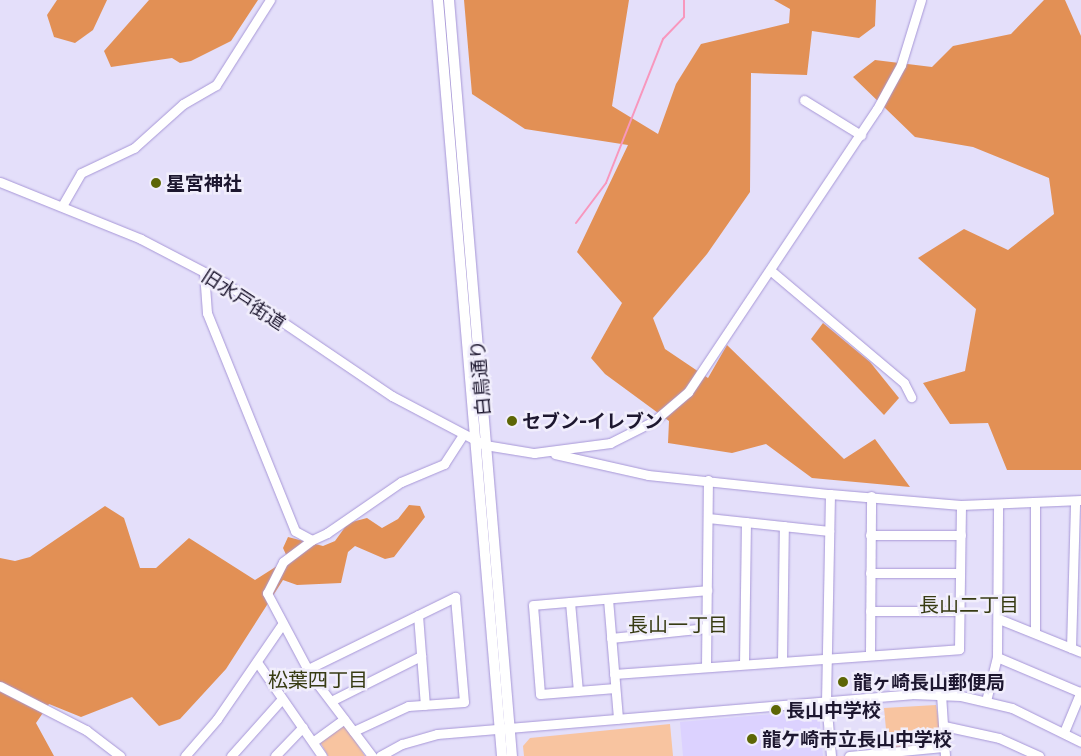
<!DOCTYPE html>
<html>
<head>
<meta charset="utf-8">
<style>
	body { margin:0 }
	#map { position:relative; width:1081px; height:756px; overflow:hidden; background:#e4dffa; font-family:Commissioner,"Noto Sans JP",sans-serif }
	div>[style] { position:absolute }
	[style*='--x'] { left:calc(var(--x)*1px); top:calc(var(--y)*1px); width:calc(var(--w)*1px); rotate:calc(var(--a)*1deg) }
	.built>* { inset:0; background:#dcd2ff }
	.green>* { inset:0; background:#f8c4a0 }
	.forest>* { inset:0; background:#e29055 }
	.stream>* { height:2px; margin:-1px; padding:0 1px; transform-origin:1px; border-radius:1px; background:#f897bd }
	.roads { filter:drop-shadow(0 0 1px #a797d7) drop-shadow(0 0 1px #a797d7) }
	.minor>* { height:9px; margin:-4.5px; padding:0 4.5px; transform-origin:4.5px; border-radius:4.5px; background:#fff }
	.major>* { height:10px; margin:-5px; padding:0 5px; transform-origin:5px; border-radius:5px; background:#fff }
	.dots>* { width:14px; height:14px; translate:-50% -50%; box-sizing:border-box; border:2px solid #f1eefc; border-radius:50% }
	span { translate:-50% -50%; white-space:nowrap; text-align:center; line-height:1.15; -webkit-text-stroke:5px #f1eefc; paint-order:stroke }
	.poi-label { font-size:19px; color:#1d172f; font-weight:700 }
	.left { translate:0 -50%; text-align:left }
	.street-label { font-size:19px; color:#1d172f }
	.neighbourhood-label { font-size:20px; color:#373b13 }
</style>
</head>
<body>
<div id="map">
	<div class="built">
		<div style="clip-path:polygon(819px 710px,823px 756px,683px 756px,680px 722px)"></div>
	</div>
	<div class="green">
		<div style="clip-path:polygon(936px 705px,943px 745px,888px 750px,884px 708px)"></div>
		<div style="clip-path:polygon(341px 724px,345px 725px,365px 756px,328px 756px,319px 740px)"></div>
		<div style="clip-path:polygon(670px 724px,673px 756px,524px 756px,523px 746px,530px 738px)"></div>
	</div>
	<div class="forest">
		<div style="clip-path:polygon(57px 0,107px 0,93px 30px,75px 43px,54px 37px,47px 15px)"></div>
		<div style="clip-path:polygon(149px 0,258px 0,231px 41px,191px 61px,180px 63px,172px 58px,111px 67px,104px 51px)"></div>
		<div style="clip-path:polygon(464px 0,629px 0,612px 106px,658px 134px,676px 84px,701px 44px,789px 23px,790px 9px,774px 0,876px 0,875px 26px,859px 38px,812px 31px,807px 75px,751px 73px,750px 192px,707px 254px,653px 318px,665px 349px,708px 378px,727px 345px,844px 459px,875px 439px,910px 487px,812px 478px,766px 444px,732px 453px,668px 443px,669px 421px,605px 374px,591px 358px,622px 303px,577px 252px,628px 145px,525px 129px,472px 94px)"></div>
		<div style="clip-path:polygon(1044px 0,1065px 0,1081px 36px,1081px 470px,1007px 470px,988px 423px,950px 424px,923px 383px,965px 371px,976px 309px,918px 258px,964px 229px,1008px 250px,1054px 214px,1049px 178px,973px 147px,915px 137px,853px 77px,875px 60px,932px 67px,953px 46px,1011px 34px)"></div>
		<div style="clip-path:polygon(823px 323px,870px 362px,899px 398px,884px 415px,811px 339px)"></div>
		<div style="clip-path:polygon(409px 505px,420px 506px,425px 517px,394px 557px,385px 559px,355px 546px,348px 552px,341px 583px,297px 585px,283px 580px,226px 669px,180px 719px,159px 726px,132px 697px,81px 717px,49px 704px,36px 723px,54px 756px,0 756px,0 558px,15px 561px,30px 557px,105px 506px,124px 518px,140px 568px,156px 568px,189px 538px,255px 580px,288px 559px,283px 548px,288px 537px,323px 546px,335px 541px,348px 523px,367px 518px,382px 528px,398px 519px)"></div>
	</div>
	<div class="stream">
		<div style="--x:576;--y:223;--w:50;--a:-53.1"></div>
		<div style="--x:606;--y:183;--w:155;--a:-68.4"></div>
		<div style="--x:663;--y:39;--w:30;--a:-46"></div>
		<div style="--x:684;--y:17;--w:17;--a:-90"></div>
	</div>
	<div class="roads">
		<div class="minor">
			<div style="--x:804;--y:100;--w:67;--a:31.6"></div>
			<div style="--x:0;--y:182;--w:152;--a:22"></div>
			<div style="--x:141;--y:239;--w:95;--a:27.6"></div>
			<div style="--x:225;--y:283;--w:202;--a:34.1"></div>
			<div style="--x:392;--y:396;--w:105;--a:27.8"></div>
			<div style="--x:485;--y:445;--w:50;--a:9.3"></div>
			<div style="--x:534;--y:453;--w:77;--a:-7.5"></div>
			<div style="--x:610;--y:443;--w:49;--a:-26.6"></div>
			<div style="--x:654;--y:421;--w:45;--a:-40.5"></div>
			<div style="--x:688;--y:392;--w:340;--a:-56.3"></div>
			<div style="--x:877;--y:109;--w:50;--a:-61.4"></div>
			<div style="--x:901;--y:65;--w:68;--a:-72.9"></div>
			<div style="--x:62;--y:206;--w:38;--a:-60"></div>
			<div style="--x:81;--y:173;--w:59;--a:-25.3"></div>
			<div style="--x:134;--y:148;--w:66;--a:-41.9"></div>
			<div style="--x:183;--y:104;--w:38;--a:-30"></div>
			<div style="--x:216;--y:85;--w:101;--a:-57.6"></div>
			<div style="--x:770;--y:270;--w:175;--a:40.1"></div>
			<div style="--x:904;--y:383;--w:16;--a:63"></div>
			<div style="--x:204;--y:272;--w:41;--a:85.8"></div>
			<div style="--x:207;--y:313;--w:235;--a:68"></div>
			<div style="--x:295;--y:531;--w:19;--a:28"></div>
			<div style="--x:312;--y:540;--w:17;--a:-25"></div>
			<div style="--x:327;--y:533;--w:90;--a:-34.6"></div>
			<div style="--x:401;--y:482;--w:47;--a:-22.7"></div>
			<div style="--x:444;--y:464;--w:35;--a:-57"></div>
			<div style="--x:555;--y:454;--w:95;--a:12.7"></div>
			<div style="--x:648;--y:475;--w:183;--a:6"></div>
			<div style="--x:830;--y:494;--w:131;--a:4.8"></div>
			<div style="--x:961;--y:505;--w:120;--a:-2.4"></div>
			<div style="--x:830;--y:494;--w:207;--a:91.1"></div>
			<div style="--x:826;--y:701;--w:55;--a:84.8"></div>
			<div style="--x:708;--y:518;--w:122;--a:6.1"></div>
			<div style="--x:870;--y:535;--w:91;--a:0"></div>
			<div style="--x:312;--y:540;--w:36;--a:143"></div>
			<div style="--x:283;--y:562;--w:35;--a:117"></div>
			<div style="--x:267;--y:593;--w:92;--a:62"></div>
			<div style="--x:310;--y:674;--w:103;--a:52.9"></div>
			<div style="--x:870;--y:573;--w:90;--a:0"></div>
			<div style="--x:608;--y:599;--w:120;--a:85.2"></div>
			<div style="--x:570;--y:602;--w:89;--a:84.9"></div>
			<div style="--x:870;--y:611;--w:90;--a:0"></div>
			<div style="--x:418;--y:615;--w:90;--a:85.6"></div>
			<div style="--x:999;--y:619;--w:88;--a:21.9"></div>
			<div style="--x:1035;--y:632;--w:129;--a:-90"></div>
			<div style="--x:611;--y:638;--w:96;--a:-6"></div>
			<div style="--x:1071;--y:648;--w:147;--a:-88.4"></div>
			<div style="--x:870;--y:653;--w:157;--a:-89.6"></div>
			<div style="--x:997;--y:657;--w:90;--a:22.9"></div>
			<div style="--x:782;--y:661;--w:135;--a:-89.2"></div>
			<div style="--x:257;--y:662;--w:114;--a:55.3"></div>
			<div style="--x:744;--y:664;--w:142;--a:-89.2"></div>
			<div style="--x:706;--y:667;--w:187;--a:-89.4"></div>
			<div style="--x:308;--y:669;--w:164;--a:-26.1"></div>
			<div style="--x:455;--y:597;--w:105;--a:85.1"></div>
			<div style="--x:464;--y:702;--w:56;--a:175.9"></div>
			<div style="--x:408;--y:706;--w:60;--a:155.2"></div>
			<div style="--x:614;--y:674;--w:346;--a:-4.1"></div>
			<div style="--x:959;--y:649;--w:144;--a:-89.2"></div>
			<div style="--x:0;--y:686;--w:97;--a:27.1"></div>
			<div style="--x:86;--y:730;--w:43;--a:37.4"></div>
			<div style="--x:615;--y:688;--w:75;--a:175.4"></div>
			<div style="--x:540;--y:694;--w:89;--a:-94.5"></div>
			<div style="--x:533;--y:605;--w:175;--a:-4.9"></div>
			<div style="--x:941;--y:694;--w:62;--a:86.3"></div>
			<div style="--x:331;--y:701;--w:101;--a:-26.6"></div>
			<div style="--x:986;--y:701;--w:45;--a:-76"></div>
			<div style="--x:997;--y:657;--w:152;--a:-89.6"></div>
			<div style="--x:944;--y:726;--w:56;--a:12.3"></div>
			<div style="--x:999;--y:738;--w:44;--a:24.2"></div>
			<div style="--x:1064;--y:732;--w:44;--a:-67.5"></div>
			<div style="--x:314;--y:741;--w:37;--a:-36"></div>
			<div style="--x:185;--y:756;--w:49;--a:-49.1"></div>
			<div style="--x:217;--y:719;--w:116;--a:-55.5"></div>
			<div style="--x:231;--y:756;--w:76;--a:-48.2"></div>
			<div style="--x:275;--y:756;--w:40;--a:-46"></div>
			<div style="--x:380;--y:756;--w:25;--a:-29"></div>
			<div style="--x:402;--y:744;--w:36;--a:-16"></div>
			<div style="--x:437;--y:734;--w:476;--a:-4.8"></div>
			<div style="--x:911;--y:694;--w:50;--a:2.3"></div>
			<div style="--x:961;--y:696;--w:52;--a:13.2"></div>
			<div style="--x:1012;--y:708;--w:77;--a:26.2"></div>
			<div style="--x:849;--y:756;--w:96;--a:-5.4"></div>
		</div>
		<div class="major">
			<div style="--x:438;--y:0;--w:759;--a:85.16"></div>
			<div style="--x:449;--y:0;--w:759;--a:85.24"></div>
		</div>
	</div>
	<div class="dots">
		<div style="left:156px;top:183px;background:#5d6605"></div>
		<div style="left:512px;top:421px;background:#5d6605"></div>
		<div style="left:843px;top:682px;background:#5d6605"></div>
		<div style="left:776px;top:710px;background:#5d6605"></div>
		<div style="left:752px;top:739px;background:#5d6605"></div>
	</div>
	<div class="poi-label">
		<span class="left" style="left:166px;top:183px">星宮神社</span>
		<span class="left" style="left:522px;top:421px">セブン-イレブン</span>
		<span class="left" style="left:853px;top:682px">龍ヶ崎長山郵便局</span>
		<span class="left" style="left:786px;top:710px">長山中学校</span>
		<span class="left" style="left:762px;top:739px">龍ケ崎市立長山中学校</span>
	</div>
	<div class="street-label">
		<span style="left:244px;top:299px;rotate:33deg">旧水戸街道</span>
		<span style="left:480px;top:378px;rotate:-95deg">白鳥通り</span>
	</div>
	<div class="neighbourhood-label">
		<span style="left:969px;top:604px">長山二丁目</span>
		<span style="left:678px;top:624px">長山一丁目</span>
		<span style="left:318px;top:679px">松葉四丁目</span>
	</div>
</div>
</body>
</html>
